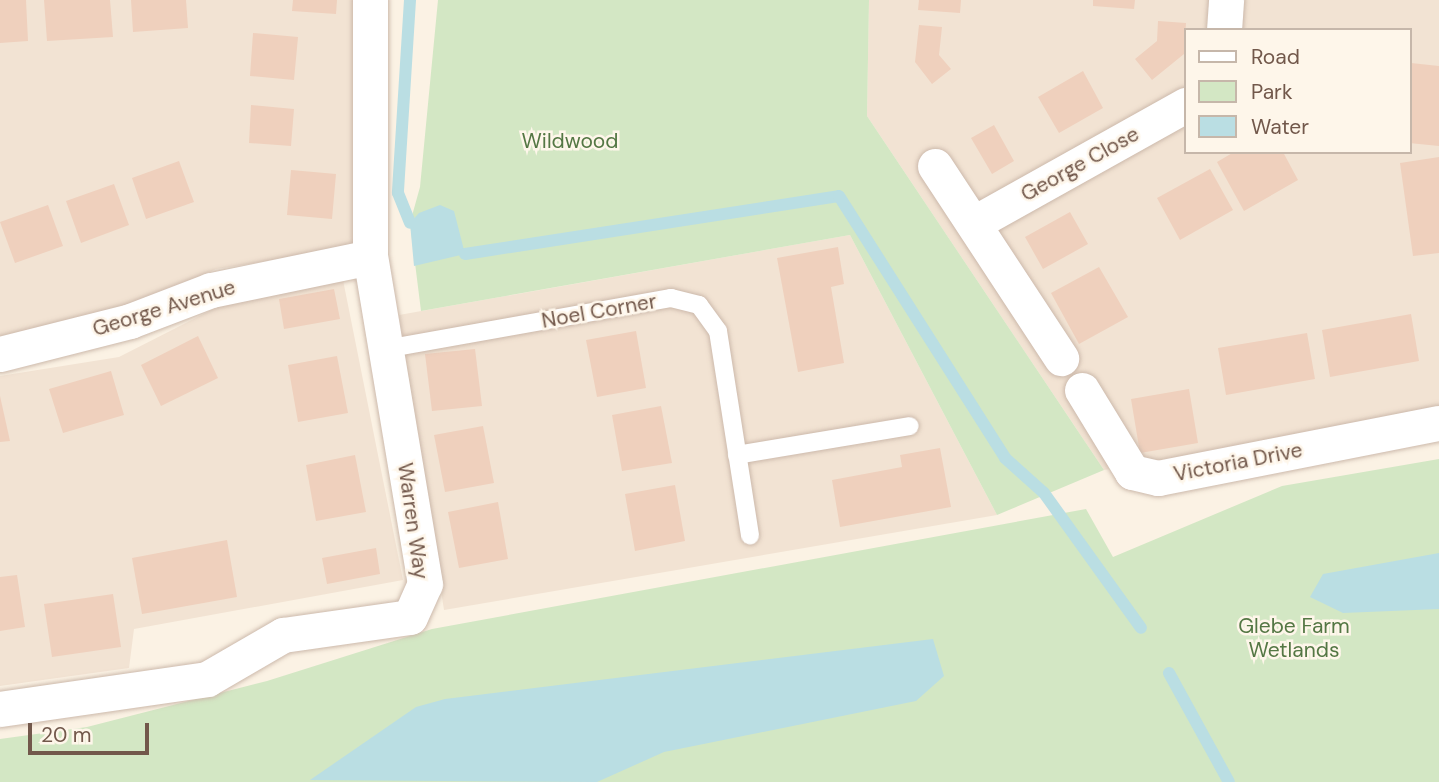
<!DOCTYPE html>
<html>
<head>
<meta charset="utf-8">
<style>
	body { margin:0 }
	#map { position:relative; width:1439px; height:782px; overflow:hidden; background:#fbf2e4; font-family:"DM Sans",sans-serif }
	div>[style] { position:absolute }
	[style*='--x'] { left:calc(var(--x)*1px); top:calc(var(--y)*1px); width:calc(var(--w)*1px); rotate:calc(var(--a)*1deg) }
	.residential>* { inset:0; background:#f2e3d3 }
	.green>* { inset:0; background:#d3e7c4 }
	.water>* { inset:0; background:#badee3 }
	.stream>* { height:12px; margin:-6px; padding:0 6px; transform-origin:6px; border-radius:6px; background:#badee3 }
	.building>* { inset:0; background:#efd0bd }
	.roads { filter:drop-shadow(0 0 2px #ccb9ab) drop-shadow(0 0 2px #ccb9ab) }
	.service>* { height:18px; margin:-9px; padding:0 9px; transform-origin:9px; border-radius:9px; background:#fff }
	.minor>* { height:35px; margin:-17.5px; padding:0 17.5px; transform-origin:17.5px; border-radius:17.5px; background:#fff }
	span { translate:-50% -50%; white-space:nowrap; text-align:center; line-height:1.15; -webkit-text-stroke:5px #fef6ea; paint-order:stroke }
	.park-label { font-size:21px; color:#547744 }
	.street-label { font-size:21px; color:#72584b }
	.legend { position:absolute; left:1184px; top:28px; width:228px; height:126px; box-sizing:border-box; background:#fef6ea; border:2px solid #c6b7aa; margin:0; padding:9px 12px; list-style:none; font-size:21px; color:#72584b }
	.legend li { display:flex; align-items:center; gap:14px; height:35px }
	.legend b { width:35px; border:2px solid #c6b7aa }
	.scale { position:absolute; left:28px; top:723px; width:121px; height:32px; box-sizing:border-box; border:4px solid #72584b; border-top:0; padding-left:9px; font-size:21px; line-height:24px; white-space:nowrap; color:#72584b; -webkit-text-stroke:5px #fef6ea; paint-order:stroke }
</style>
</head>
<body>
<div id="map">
	<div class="residential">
		<div style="clip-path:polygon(0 0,355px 0,357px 247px,216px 269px,126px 308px,0 340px)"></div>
		<div style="clip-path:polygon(evenodd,869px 0,1439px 0,1439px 419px,1104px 470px,867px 116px,869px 0,1185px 30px,1409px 30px,1409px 152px,1185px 152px,1185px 30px)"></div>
		<div style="clip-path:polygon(850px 235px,997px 515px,444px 610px,399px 315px)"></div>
		<div style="clip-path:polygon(343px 280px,403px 580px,134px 629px,129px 668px,0 686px,0 376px,119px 357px,229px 301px)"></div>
	</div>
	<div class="green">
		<div style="clip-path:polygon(438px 0,869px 0,867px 116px,1104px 470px,997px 515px,850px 235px,421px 311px,410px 223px,420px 187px)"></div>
		<div style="clip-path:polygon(1439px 459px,1439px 782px,0 782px,0 739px,87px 727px,267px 681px,432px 629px,1086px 509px,1113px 557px,1282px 486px)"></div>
	</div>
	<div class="water">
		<div style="clip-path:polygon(440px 205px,454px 211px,465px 254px,414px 266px,410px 223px,419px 213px)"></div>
		<div style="clip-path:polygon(1439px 553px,1439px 609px,1343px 613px,1310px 597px,1323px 574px)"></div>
		<div style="clip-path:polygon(933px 639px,944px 676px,916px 701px,664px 752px,597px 782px,310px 780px,416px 707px,445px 699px)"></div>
	</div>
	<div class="stream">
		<div style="--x:410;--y:0;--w:193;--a:93.6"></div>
		<div style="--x:398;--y:193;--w:32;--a:68"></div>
		<div style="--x:465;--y:254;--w:378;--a:-8.8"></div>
		<div style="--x:839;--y:196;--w:310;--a:57.6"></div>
		<div style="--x:1005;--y:458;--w:52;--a:41.9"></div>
		<div style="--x:1044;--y:493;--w:166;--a:54.3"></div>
		<div style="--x:1169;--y:673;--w:124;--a:61.2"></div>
	</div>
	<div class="building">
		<div style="clip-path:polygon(0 0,26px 0,28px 41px,0 43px)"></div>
		<div style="clip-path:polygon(44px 0,110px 0,113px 37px,47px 41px)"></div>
		<div style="clip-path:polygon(131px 0,186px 0,188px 28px,133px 32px)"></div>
		<div style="clip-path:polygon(293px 0,337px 0,336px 14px,292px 11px)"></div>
		<div style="clip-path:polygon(919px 0,961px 0,960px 13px,918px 10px)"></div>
		<div style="clip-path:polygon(1093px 0,1135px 0,1134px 9px,1093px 6px)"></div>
		<div style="clip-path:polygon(1158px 21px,1186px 23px,1184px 54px,1152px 80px,1135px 59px,1157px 41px)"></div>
		<div style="clip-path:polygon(919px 25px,942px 27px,939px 55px,951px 69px,932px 84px,915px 62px)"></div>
		<div style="clip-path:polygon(253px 33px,298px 37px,294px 80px,250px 76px)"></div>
		<div style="clip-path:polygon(1411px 63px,1439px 66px,1439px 146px,1409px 143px)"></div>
		<div style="clip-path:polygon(1083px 71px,1103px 108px,1059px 133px,1038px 97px)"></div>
		<div style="clip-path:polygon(251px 105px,294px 109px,291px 146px,249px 143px)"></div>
		<div style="clip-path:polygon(994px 125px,1014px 161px,992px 174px,971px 138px)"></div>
		<div style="clip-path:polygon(1234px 152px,1283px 152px,1298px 180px,1244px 211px,1217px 162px)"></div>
		<div style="clip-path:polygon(1439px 157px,1439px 253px,1413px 256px,1400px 163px)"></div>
		<div style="clip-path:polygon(179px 161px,194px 202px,146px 219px,132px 178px)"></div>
		<div style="clip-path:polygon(1210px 169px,1233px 210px,1180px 240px,1157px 198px)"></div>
		<div style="clip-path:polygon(291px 170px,336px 174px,332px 219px,287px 215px)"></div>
		<div style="clip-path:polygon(114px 184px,129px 225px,81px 243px,66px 201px)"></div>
		<div style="clip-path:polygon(48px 205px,63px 246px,15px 263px,0 222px)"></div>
		<div style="clip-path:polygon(1070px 212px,1088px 244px,1043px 269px,1025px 237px)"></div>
		<div style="clip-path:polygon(838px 247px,844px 284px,831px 287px,844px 363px,798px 372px,777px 258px)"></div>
		<div style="clip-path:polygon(1099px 267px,1128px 317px,1079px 344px,1051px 293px)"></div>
		<div style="clip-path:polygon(334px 289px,340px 319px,284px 329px,279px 299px)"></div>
		<div style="clip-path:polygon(1411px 314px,1419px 361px,1330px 377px,1322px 330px)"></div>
		<div style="clip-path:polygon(636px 331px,646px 388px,597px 397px,586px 340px)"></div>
		<div style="clip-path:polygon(1307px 333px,1315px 379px,1226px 395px,1218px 348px)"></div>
		<div style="clip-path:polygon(198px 336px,218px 378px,161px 406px,141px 365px)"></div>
		<div style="clip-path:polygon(475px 349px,482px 406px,432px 411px,425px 354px)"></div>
		<div style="clip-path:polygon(337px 356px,348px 413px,298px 422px,288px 365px)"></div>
		<div style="clip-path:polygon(111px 371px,124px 415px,63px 433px,49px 389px)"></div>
		<div style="clip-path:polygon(1189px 389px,1198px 443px,1140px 453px,1131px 399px)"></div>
		<div style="clip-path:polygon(0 396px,10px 441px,0 442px)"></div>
		<div style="clip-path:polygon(661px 406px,672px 463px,622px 471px,612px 415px)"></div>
		<div style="clip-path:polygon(483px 426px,494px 483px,445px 492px,434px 435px)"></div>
		<div style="clip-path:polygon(940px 448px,951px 507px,840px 527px,832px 480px,902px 467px,900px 455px)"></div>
		<div style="clip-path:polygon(355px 455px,366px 512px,316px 521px,306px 465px)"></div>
		<div style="clip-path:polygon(675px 485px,685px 541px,635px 551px,625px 494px)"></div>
		<div style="clip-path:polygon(498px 502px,508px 559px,459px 568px,448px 512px)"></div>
		<div style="clip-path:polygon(227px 540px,237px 597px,142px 614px,132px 558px)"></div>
		<div style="clip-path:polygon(376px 548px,380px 574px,327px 584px,322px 558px)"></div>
		<div style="clip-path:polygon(17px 575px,25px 627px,0 631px,0 577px)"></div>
		<div style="clip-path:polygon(113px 594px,121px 647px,52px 657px,44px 604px)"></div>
	</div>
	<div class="roads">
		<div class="service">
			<div style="--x:385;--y:349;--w:291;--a:-10.1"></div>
			<div style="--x:671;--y:298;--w:29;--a:14"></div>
			<div style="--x:699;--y:305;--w:32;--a:54"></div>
			<div style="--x:718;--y:331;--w:207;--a:81.1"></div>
			<div style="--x:737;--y:455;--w:175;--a:-9.5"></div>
		</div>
		<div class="minor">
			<div style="--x:1224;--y:30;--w:30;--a:-86"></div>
			<div style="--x:935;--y:166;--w:230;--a:56.7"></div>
			<div style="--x:976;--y:222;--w:240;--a:-29.2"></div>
			<div style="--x:0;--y:354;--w:134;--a:-14.2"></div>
			<div style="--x:130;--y:321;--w:87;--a:-20.9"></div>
			<div style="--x:211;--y:290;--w:162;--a:-11.7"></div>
			<div style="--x:1082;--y:390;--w:96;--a:58.6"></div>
			<div style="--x:1132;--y:472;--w:27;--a:13"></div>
			<div style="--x:1158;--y:478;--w:286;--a:-11.1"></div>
			<div style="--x:0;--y:709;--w:209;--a:-8.2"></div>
			<div style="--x:207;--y:679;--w:88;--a:-30.1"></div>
			<div style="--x:283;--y:635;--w:128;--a:-8.1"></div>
			<div style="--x:410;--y:617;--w:36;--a:-66"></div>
			<div style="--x:425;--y:584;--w:332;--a:-99.5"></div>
			<div style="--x:370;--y:257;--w:257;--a:-90"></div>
		</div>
	</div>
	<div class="park-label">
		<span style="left:570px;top:141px">Wildwood</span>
		<span style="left:1294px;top:638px">Glebe Farm<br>Wetlands</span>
	</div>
	<div class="street-label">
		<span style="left:1080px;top:164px;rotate:-29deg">George Close</span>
		<span style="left:164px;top:308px;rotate:-17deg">George Avenue</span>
		<span style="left:599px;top:311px;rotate:-10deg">Noel Corner</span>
		<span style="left:1238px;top:462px;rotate:-11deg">Victoria Drive</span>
		<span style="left:413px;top:521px;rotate:82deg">Warren Way</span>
	</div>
	<ul class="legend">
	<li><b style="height:9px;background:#fff"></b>Road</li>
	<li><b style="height:19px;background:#d3e7c4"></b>Park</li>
	<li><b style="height:19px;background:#badee3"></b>Water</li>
	</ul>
	<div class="scale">20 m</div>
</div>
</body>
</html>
